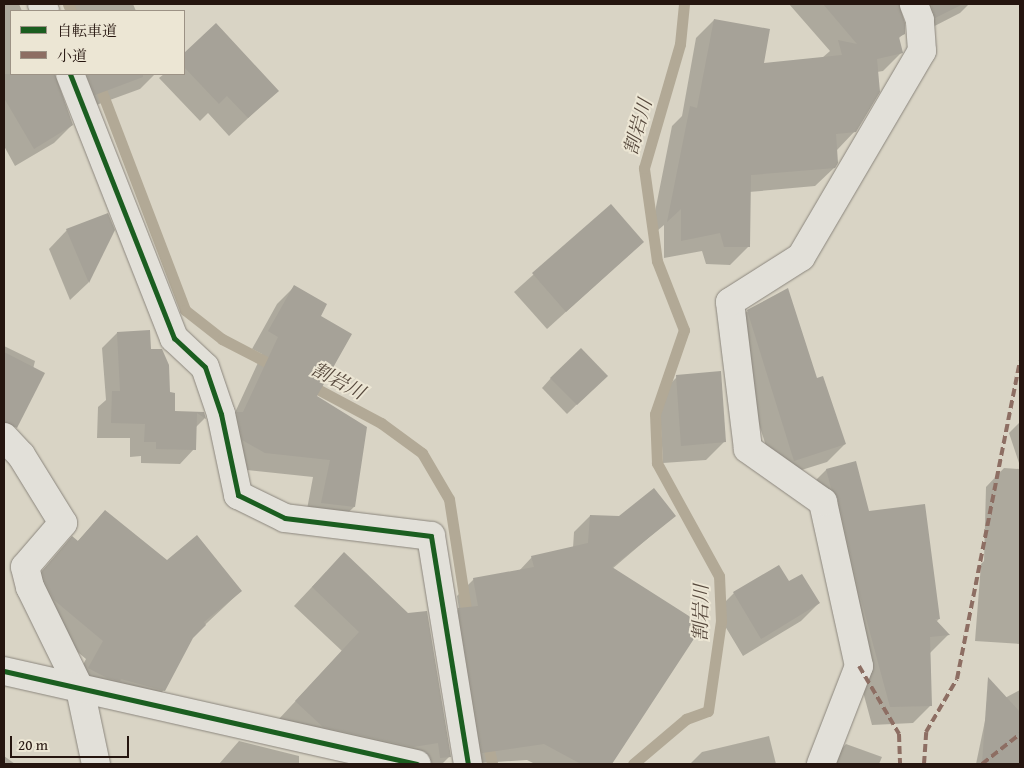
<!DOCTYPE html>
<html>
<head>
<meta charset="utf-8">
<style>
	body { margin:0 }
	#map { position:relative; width:1024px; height:768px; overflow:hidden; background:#d9d4c5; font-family:"Gentium Book Plus","Noto Serif JP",serif }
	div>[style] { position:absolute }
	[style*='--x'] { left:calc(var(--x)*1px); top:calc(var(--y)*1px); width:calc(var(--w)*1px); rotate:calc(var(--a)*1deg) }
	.shadow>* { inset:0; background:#0003 }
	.stream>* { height:11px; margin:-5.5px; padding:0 5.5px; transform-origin:5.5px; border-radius:5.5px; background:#b2a996 }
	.building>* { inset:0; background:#a6a298 }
	.roads { filter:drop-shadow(0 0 1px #8b867d) drop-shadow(0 0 1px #8b867d) }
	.minor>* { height:28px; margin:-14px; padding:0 14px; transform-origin:14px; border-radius:14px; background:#e2e0d9 }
	.quiet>* { height:4px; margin-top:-2px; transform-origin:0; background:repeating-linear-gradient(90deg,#8d6e63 0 8px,transparent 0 12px) }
	.cycleway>* { height:5px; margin:-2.5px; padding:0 2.5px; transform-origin:2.5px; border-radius:2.5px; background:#1b5e20 }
	span { translate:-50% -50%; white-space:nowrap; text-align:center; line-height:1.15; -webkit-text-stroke:4px #ece6d4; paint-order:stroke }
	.water-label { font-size:19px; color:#57493d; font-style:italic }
	.frame { position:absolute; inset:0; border:5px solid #25150f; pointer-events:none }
	.legend { position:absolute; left:10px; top:10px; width:175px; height:65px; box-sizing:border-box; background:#ece6d4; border:1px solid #9c9285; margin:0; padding:6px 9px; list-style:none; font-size:15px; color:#25150f }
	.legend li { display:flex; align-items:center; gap:10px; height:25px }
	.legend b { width:25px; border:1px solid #9c9285 }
	.scale { position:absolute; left:10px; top:736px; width:119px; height:22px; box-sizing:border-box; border:2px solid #25150f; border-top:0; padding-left:6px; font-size:15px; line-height:18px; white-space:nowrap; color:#25150f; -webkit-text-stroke:4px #ece6d4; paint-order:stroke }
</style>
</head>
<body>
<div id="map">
	<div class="shadow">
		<div style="clip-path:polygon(4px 4px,19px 4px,22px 11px,11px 11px,11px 74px,155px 74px,140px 89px,77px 112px,62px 80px,54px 79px,72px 125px,54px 143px,15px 166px,4px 146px)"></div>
		<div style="clip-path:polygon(69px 4px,133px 4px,136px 11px,72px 11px)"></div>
		<div style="clip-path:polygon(789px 4px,969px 4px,960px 13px,917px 35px,905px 9px,899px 8px,904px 33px,898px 39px,901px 53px,883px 71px,877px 72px,855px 131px,837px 150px,834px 168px,815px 186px,749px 192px,749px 246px,730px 265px,706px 264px,702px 251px,664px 258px,664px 225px,650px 237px,672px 126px,682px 116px,696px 38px,714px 20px,762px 65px,822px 58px,830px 51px)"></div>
		<div style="clip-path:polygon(216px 25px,277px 91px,229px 136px,208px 113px,200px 121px,159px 78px,164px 74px,184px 74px,184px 55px)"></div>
		<div style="clip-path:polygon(610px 206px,643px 242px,547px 329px,514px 292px)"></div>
		<div style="clip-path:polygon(67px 230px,113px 230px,88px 283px,70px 300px,49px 249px)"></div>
		<div style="clip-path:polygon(294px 287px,319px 317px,316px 397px,354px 507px,336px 524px,305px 520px,313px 477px,247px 470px,226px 457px,232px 419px,262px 354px,252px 349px,277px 304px)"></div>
		<div style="clip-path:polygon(747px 311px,845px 444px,827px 462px,776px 478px,729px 329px)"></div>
		<div style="clip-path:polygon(117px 333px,149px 351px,174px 412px,203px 413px,205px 418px,195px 428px,194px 449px,180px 464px,141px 463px,141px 456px,130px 457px,130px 438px,97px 438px,98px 407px,106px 400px,102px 348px)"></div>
		<div style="clip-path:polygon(4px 346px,35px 361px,20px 420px,5px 435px)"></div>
		<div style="clip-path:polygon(606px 376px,567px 414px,542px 388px,551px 378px)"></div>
		<div style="clip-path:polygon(677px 377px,724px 442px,706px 460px,663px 463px,659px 395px)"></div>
		<div style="clip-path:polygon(1020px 422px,1020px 466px,1009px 433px)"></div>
		<div style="clip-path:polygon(855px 463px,868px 512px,939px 619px,936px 622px,948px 635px,930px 653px,931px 705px,913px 723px,872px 725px,808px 488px,826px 470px)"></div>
		<div style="clip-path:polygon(1004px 468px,1020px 469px,1020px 644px,975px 641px,981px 564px,984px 561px,986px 487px)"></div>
		<div style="clip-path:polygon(105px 511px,167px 562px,241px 591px,191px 638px,164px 690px,146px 708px,72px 686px,86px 659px,36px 617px,25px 590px,72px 538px,77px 542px)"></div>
		<div style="clip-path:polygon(590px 516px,674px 516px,612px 569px,624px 741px,611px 764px,535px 764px,527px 760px,465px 764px,443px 626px,459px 609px,457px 596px,474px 579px,518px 572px,532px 557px,573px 548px,574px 532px)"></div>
		<div style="clip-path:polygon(779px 566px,789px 583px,819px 603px,801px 621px,743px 656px,716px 611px,734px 593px)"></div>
		<div style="clip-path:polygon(326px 572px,450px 756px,442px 764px,392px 764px,278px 720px,342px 651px,294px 606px)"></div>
		<div style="clip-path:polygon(1020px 690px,1020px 764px,976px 764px,986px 716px,1003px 699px)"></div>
		<div style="clip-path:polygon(769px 736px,776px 764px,690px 764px,702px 752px)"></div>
		<div style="clip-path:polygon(239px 741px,299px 756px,299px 763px,305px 764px,219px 764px)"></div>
		<div style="clip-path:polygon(846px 744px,882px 757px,879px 764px,827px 764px)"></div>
		<div style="clip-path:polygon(4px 756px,15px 764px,4px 764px)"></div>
	</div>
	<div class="stream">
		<div style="--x:68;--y:4;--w:8;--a:67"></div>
		<div style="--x:95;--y:74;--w:253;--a:69.1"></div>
		<div style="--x:185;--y:310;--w:47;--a:38.1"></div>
		<div style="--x:222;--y:339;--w:63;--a:27.4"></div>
		<div style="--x:308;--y:384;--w:83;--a:28.1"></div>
		<div style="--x:381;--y:423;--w:51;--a:36.2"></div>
		<div style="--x:422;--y:453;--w:53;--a:59.6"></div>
		<div style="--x:449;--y:499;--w:124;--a:81.2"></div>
		<div style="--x:486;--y:737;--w:28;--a:77"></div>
		<div style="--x:633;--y:764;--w:70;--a:-40.3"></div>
		<div style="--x:686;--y:719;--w:23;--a:-20"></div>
		<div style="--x:708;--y:711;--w:91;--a:-81.8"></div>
		<div style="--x:721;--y:621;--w:45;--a:-92.5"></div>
		<div style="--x:719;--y:576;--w:129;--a:-118.8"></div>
		<div style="--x:657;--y:463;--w:49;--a:-92.3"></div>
		<div style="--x:655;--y:414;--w:89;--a:-71"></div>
		<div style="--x:684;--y:330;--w:74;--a:-111.4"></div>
		<div style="--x:657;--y:261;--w:94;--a:-98"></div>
		<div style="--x:644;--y:168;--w:129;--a:-73.8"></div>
		<div style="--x:680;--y:44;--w:40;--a:-84.3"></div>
	</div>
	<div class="building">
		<div style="clip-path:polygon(823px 4px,899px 4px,905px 23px,905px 34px,899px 37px,903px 53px,877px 59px,880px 92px,856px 132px,836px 134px,838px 163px,835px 168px,751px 175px,750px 247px,724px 247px,720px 233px,681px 241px,681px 209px,667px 222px,690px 106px,697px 108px,714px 19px,770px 29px,764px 63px,842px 55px,838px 40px,857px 44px)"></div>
		<div style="clip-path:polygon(931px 4px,963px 4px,935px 18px)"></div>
		<div style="clip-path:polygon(216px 23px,279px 91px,248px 118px,227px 96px,219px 104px,184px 67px,184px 53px)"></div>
		<div style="clip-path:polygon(4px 74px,55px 74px,73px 125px,34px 149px,4px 98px)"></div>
		<div style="clip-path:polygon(87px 74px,143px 74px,143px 77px,95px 95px)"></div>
		<div style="clip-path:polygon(611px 204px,644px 242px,566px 312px,532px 273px)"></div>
		<div style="clip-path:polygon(108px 213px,115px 230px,89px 283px,66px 229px)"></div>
		<div style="clip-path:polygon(294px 285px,327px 304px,321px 316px,352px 334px,317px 396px,367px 427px,355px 507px,321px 503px,330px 460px,265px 453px,242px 440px,237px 412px,243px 412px,278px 337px,268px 331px)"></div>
		<div style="clip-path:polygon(788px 288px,817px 378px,823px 376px,846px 444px,794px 461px,747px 310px)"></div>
		<div style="clip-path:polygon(150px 330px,151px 349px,162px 349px,169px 365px,170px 392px,175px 393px,175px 411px,204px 412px,206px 419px,197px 413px,196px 450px,156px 449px,156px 442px,144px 442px,145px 424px,111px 423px,112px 391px,120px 391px,117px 332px)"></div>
		<div style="clip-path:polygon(581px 348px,608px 376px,577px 405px,550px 378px)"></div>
		<div style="clip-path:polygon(4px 352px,45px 373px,17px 428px,4px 422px)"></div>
		<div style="clip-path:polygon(721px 371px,726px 442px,681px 446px,676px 375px)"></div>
		<div style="clip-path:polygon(856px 461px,869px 511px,925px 504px,940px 619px,935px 619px,950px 635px,930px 637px,932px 706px,890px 707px,859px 592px,838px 499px,831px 488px,826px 469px)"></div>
		<div style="clip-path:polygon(654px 488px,676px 516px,612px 567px,703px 625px,612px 764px,581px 764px,544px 744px,482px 753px,458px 608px,478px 606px,473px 578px,534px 567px,531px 556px,588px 543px,590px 515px,619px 516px)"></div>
		<div style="clip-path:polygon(105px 510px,167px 560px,197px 535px,242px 591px,204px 622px,206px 625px,193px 638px,165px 691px,121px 679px,120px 681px,107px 678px,88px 668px,103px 641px,54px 600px,45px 582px,42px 571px,72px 536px,78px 541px)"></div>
		<div style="clip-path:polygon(344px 552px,408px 613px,427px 611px,451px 757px,440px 758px,438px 743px,413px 747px,323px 727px,295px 701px,359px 632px,312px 587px)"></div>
		<div style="clip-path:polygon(779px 565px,789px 581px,802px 574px,820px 603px,761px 639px,733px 592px)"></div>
		<div style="clip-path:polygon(988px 677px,1020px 712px,1020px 764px,982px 764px)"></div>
	</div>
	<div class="roads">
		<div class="minor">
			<div style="--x:42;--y:4;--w:8;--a:67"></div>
			<div style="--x:70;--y:74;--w:284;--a:68.5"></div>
			<div style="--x:174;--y:338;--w:42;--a:43.1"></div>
			<div style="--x:205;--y:367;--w:50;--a:71.2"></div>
			<div style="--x:221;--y:414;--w:83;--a:78.1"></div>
			<div style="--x:238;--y:495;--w:52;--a:26.1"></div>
			<div style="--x:285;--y:518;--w:147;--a:7"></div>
			<div style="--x:431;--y:536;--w:231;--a:80.8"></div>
			<div style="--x:4;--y:437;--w:25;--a:47"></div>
			<div style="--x:21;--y:455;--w:80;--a:58.3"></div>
			<div style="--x:63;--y:523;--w:58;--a:130.8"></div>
			<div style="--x:25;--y:567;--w:21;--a:76"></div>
			<div style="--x:30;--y:587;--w:114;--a:63.9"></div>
			<div style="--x:80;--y:689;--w:77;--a:78"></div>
			<div style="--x:4;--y:671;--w:423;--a:12.7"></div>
			<div style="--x:821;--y:764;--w:105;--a:-68.8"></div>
			<div style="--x:859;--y:666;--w:168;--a:-102.4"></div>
			<div style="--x:823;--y:502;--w:92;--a:-144.8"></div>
			<div style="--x:748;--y:449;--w:148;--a:-97"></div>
			<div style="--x:730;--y:302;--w:84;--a:-32.4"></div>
			<div style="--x:801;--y:257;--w:239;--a:-59.6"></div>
			<div style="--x:922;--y:51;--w:31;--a:-94"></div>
			<div style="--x:920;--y:20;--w:17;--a:-111"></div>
		</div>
	</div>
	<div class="quiet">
		<div style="--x:859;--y:666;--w:79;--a:59.5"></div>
		<div style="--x:899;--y:734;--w:30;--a:88"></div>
		<div style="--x:924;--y:764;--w:32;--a:-86"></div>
		<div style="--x:926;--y:732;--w:61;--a:-59.7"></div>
		<div style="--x:957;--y:679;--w:324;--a:-78.8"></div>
		<div style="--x:982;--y:764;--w:48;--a:-38.3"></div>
	</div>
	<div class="cycleway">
		<div style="--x:70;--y:74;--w:284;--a:68.5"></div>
		<div style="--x:174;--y:338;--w:42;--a:43.1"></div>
		<div style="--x:205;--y:367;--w:50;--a:71.2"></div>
		<div style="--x:221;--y:414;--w:83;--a:78.1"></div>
		<div style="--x:238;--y:495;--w:52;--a:26.1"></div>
		<div style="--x:285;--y:518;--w:147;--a:7"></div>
		<div style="--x:431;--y:536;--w:231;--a:80.8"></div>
		<div style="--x:4;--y:671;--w:423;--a:12.7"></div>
	</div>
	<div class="water-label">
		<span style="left:638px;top:127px;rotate:-74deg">割岩川</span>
		<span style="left:338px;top:381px;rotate:28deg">割岩川</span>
		<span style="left:701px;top:613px;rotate:-89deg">割岩川</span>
	</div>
	<div class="frame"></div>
	<ul class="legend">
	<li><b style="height:6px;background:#1b5e20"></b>自転車道</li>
	<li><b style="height:6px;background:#8d6e63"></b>小道</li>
	</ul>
	<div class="scale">20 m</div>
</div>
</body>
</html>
